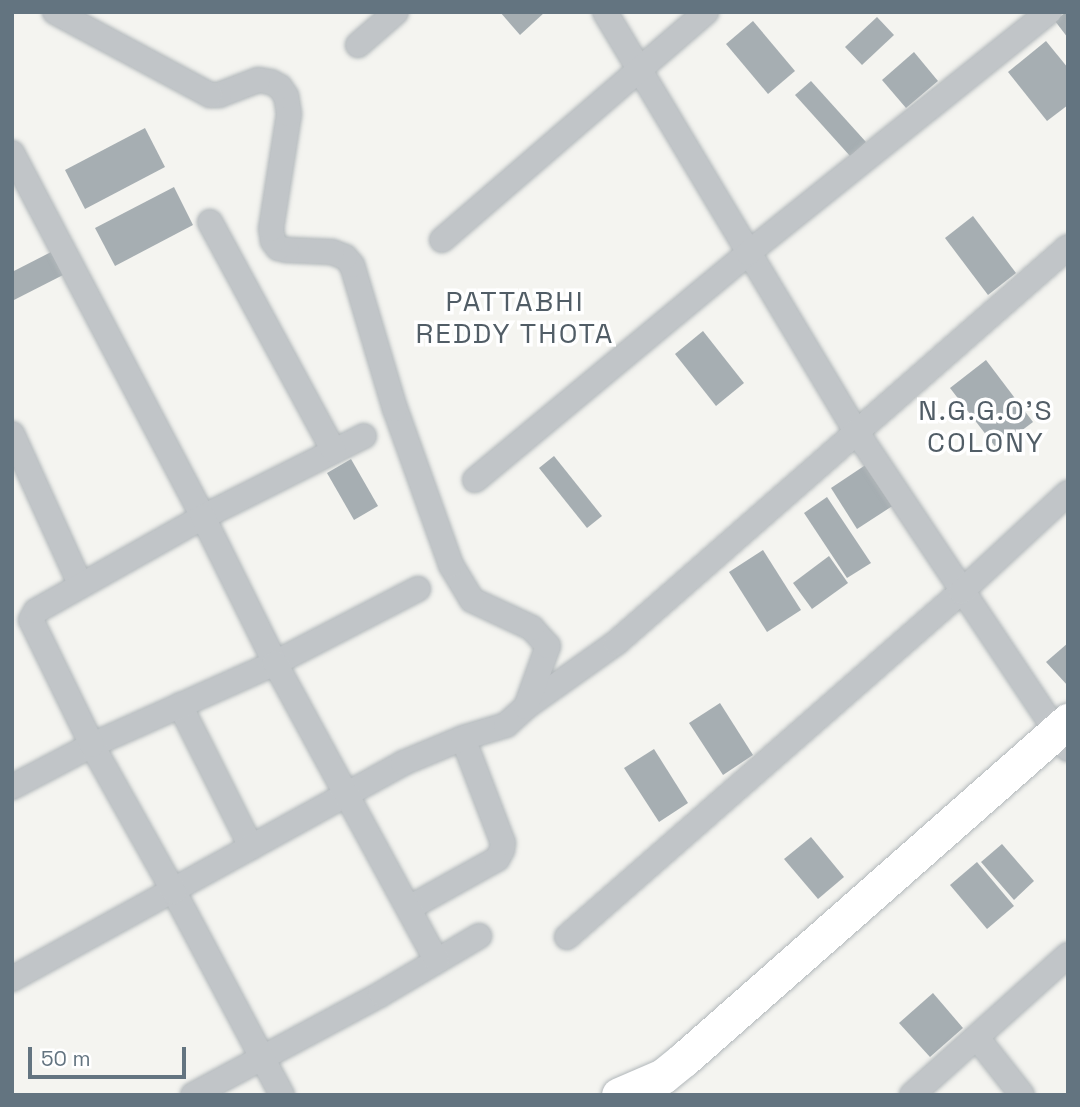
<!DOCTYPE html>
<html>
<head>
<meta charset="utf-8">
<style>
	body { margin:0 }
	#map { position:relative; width:1080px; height:1107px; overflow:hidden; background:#f4f4f0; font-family:"Space Grotesk",sans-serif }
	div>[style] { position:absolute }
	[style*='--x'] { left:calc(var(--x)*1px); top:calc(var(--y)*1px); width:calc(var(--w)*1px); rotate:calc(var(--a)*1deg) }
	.building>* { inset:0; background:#a6aeb2 }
	.roads { filter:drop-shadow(0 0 2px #b1b7ba) drop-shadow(0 0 2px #b1b7ba) }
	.street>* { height:24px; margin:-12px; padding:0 12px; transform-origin:12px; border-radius:12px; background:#c1c5c8 }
	.secondary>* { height:35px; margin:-17.5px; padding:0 17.5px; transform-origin:17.5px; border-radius:17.5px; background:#fff }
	span { translate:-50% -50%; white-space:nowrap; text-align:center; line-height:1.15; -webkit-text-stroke:7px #fff; paint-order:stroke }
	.neighbourhood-label { font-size:28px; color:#515d66; letter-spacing:2px }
	.frame { position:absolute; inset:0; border:14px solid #637480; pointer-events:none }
	.scale { position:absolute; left:28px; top:1047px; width:158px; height:32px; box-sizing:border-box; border:4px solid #637480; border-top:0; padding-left:9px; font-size:21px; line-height:24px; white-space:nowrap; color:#637480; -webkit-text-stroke:5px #fff; paint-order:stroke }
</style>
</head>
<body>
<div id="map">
	<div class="building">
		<div style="clip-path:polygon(500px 12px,545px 12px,520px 35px)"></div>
		<div style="clip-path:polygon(1066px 12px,1068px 12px,1068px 38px,1055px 21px)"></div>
		<div style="clip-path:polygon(877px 17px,894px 35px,862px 65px,845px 47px)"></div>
		<div style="clip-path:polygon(753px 21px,795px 71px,768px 94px,726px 44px)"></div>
		<div style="clip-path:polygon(1046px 41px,1068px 68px,1068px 105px,1047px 121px,1008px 72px)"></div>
		<div style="clip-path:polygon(914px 52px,938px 81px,906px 108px,882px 80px)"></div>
		<div style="clip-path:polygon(811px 81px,866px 142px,850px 156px,795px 95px)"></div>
		<div style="clip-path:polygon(145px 128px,165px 167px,85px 209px,65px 170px)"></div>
		<div style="clip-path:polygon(174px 187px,193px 225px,115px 266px,95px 228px)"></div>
		<div style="clip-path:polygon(973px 216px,1016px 273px,988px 295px,945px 238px)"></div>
		<div style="clip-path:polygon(53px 251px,65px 274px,12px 301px,12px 272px)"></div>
		<div style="clip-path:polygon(703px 331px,744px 383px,716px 406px,675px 354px)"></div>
		<div style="clip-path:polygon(986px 360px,1033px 422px,997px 449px,950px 388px)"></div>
		<div style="clip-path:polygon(554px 456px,602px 516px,587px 528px,539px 468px)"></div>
		<div style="clip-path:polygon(351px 459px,378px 506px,354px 520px,327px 473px)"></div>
		<div style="clip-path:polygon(870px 462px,897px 503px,857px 529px,831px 488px)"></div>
		<div style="clip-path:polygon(827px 497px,871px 563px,847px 578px,804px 513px)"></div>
		<div style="clip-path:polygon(763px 550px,801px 610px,767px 632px,729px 572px)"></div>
		<div style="clip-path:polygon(829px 556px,848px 583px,812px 609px,793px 583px)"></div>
		<div style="clip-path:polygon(1068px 643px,1068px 686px,1046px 662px)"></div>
		<div style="clip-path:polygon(720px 703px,753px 755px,723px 775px,689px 723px)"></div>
		<div style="clip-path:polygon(654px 749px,688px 803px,659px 822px,624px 768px)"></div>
		<div style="clip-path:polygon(811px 837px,844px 877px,818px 899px,784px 859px)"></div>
		<div style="clip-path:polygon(1002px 844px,1034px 881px,1014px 900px,981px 862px)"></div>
		<div style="clip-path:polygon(977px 862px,1014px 906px,987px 929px,950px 885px)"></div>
		<div style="clip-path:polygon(933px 993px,963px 1028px,930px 1057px,899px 1023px)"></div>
	</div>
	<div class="roads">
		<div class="street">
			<div style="--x:605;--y:12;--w:488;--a:59.1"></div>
			<div style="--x:856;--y:431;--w:382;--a:56.3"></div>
			<div style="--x:358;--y:45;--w:50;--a:-41"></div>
			<div style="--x:12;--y:153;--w:411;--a:62.3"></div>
			<div style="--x:203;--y:517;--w:180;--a:-26.7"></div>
			<div style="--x:210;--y:222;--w:260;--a:61.6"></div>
			<div style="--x:442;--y:240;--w:349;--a:-40.8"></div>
			<div style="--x:12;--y:434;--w:165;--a:65.6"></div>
			<div style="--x:475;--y:480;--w:355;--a:-39.7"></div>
			<div style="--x:748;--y:253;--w:386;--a:-38.7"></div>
			<div style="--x:180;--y:705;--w:159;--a:63.4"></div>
			<div style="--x:527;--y:706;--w:109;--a:-35.3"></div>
			<div style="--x:616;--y:643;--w:601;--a:-41.22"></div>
			<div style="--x:12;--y:787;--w:90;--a:-27.7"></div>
			<div style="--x:92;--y:745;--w:201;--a:-24.1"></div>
			<div style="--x:275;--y:663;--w:161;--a:-27.4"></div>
			<div style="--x:409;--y:908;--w:101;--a:-29.1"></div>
			<div style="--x:497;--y:859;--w:10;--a:-61"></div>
			<div style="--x:502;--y:850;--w:7;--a:-82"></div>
			<div style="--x:503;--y:843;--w:112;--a:-110.9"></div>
			<div style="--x:567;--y:937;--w:524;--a:-41.21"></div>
			<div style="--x:961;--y:592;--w:146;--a:-42.8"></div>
			<div style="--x:12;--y:979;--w:447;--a:-28.9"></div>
			<div style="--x:403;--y:763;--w:65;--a:-22.6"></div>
			<div style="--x:463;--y:738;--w:45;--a:-16.8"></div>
			<div style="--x:506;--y:725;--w:27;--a:-42"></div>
			<div style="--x:526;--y:707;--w:65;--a:-70.2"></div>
			<div style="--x:548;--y:646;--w:24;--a:-132"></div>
			<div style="--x:532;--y:628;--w:66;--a:-155"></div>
			<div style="--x:472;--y:600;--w:41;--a:-121"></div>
			<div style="--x:451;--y:565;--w:166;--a:-109.7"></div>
			<div style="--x:395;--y:409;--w:150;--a:-106.6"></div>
			<div style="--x:352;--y:265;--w:11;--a:-131"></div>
			<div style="--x:345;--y:257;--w:14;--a:-159"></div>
			<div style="--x:332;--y:252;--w:45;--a:-177.5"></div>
			<div style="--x:287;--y:250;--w:9;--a:-167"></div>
			<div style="--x:278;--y:248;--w:9;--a:-126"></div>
			<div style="--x:273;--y:241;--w:12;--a:-99"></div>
			<div style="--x:271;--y:229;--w:116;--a:-81.1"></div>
			<div style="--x:289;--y:114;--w:18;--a:-99"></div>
			<div style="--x:286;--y:96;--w:11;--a:-124"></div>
			<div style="--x:280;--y:87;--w:10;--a:-151"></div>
			<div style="--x:271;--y:82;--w:13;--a:-171"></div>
			<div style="--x:258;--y:80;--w:42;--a:159"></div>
			<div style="--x:219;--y:95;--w:9;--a:180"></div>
			<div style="--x:210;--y:95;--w:176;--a:-151.8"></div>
			<div style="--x:978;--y:1039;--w:71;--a:51.8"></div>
			<div style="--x:193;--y:1095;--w:213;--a:-28.2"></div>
			<div style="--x:381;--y:994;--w:114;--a:-30.6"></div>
			<div style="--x:282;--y:1095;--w:230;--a:-118"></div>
			<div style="--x:174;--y:892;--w:168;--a:-119.2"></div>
			<div style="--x:92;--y:745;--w:139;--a:-116"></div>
			<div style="--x:31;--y:620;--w:10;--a:-61"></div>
			<div style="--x:36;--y:611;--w:192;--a:-29.4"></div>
			<div style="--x:203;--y:517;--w:163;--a:63.7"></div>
			<div style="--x:275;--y:663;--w:339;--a:61.5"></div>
			<div style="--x:912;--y:1095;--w:210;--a:-41.9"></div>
		</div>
		<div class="secondary">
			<div style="--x:619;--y:1095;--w:48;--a:-23.4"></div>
			<div style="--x:663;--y:1076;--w:27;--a:-39"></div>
			<div style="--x:684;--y:1059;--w:512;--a:-41.35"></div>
		</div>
	</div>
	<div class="neighbourhood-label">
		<span style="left:515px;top:317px">PATTABHI<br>REDDY THOTA</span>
		<span style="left:986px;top:426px">N.G.G.O'S<br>COLONY</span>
	</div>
	<div class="frame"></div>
	<div class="scale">50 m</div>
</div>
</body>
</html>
